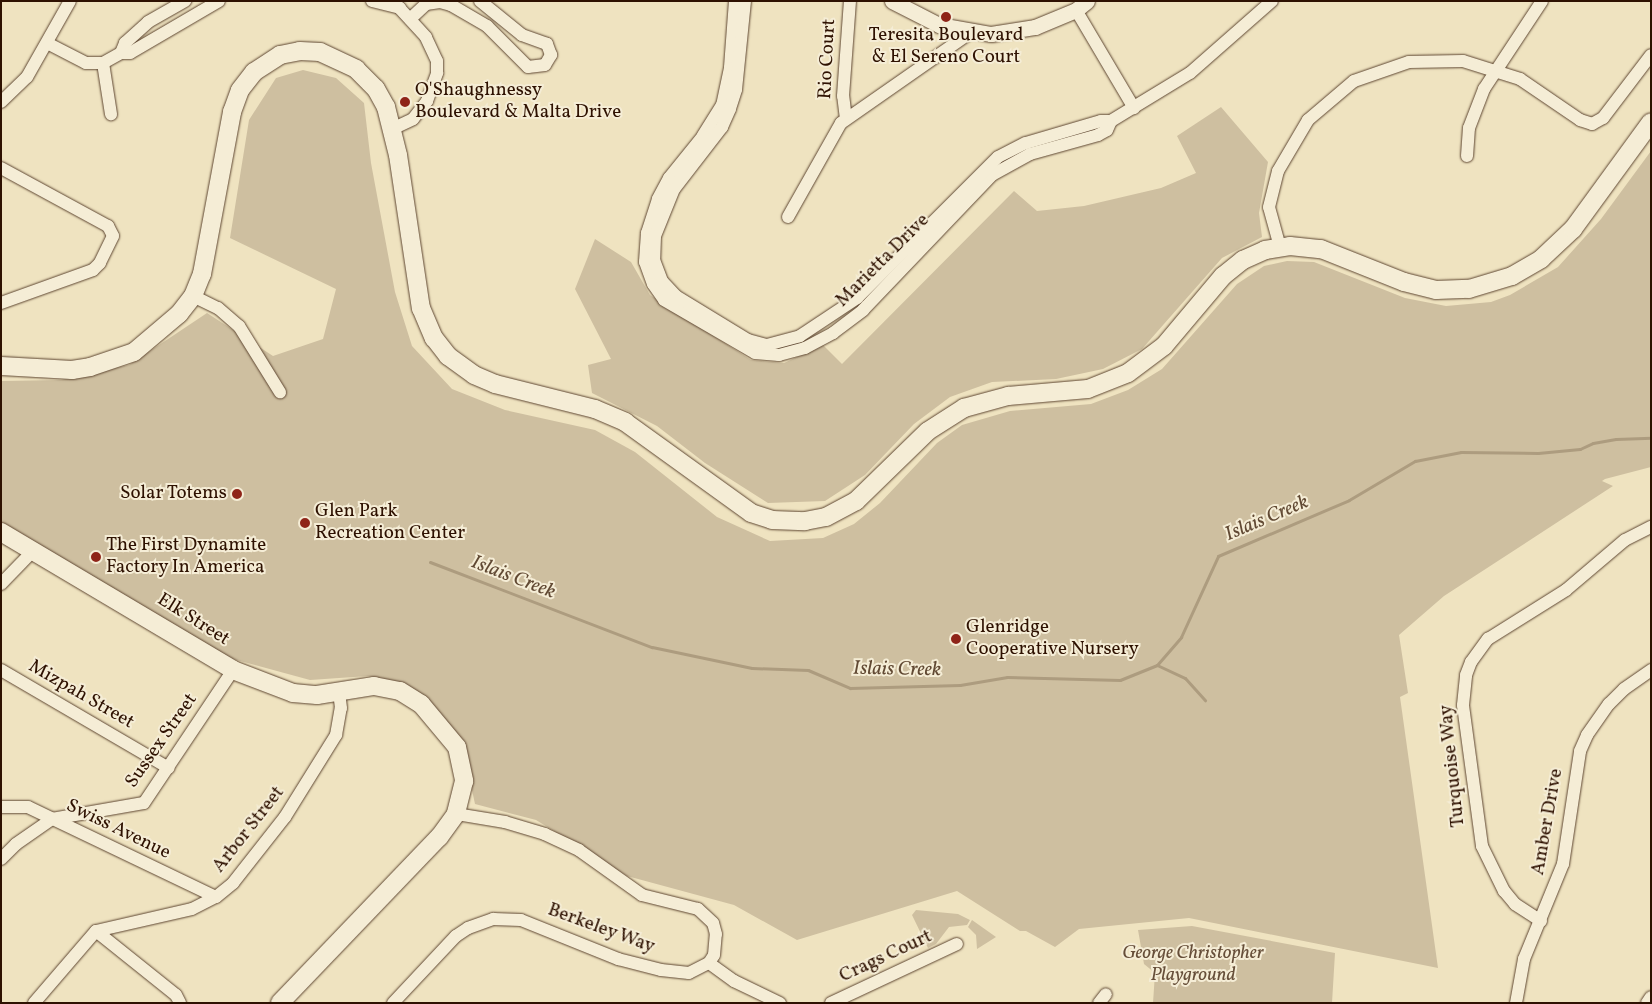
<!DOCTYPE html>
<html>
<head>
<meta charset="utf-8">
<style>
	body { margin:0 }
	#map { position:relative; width:1652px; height:1004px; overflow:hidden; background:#efe3c0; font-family:Vollkorn,serif }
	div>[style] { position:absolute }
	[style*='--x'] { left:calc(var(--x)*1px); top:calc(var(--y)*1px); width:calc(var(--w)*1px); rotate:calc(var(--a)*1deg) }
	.green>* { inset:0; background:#cebfa0 }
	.stream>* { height:3px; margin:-1.5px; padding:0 1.5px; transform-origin:1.5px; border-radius:1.5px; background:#ad9c7f }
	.roads { filter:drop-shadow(0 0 1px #5e4631) drop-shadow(0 0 1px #5e4631) }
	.minor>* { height:12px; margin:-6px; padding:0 6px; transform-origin:6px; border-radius:6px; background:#f5edd6 }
	.tertiary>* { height:15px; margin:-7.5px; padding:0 7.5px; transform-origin:7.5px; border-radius:7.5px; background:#f5edd6 }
	.secondary>* { height:18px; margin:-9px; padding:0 9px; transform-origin:9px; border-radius:9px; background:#f5edd6 }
	.dots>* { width:14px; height:14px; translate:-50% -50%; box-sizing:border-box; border:2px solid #f5edd6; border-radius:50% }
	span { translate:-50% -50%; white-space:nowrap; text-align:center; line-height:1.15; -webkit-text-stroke:4px #f5edd6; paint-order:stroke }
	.poi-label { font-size:19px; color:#2e1101 }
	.left { translate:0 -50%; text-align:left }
	.right { translate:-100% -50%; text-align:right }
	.street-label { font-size:19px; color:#2e1101 }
	.park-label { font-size:19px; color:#664e39; font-style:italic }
	.water-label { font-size:20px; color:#614933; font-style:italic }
	.frame { position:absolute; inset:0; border:2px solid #2e1101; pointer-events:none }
</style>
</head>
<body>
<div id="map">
	<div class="green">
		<div style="clip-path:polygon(303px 70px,336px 78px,364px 103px,371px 163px,395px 292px,412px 346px,452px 389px,505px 410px,595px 430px,635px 452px,717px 517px,770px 541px,823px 538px,854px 524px,880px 503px,937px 443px,962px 425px,1010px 411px,1091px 404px,1128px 390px,1162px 369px,1237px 284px,1264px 266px,1287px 261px,1314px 262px,1405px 298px,1446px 306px,1491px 302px,1510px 295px,1558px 267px,1601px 219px,1651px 151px,1651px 467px,1605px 479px,1602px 481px,1613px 486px,1444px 596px,1399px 635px,1408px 693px,1400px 697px,1438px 968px,1189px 918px,1079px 929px,1055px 947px,1026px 931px,1020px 931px,957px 891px,797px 940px,734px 905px,627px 876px,536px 820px,475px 804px,461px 739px,437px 711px,399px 682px,368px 676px,310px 680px,229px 658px,1px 522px,1px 381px,61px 380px,129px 365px,207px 313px,273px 356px,323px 339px,336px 289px,230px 238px,249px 120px,276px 78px)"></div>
		<div style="clip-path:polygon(1221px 107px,1268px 162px,1259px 213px,1262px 237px,1222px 258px,1142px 349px,1103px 369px,1056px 379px,992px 382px,950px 397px,914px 424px,865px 475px,825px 501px,768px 503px,705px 463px,657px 426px,592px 393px,588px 365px,611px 359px,575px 289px,595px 239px,631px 262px,650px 295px,751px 360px,784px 363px,823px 345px,842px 364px,1014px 191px,1037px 211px,1084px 206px,1161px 188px,1196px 173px,1177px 136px)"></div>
		<div style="clip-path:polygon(916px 910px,958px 914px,970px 920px,967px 925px,949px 927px,936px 944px,928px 948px,912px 915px)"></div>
		<div style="clip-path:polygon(972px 920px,996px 937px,977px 949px,976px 935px,968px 927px)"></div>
		<div style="clip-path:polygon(1192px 926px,1335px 953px,1332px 1003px,1153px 1003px,1155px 973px,1144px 964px,1138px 930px)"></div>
	</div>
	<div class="stream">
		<div style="--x:430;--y:562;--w:238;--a:21"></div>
		<div style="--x:652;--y:647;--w:102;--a:11.9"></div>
		<div style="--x:752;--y:668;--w:56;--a:2"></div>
		<div style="--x:808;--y:670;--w:46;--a:23.2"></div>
		<div style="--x:850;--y:688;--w:110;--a:-1.6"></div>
		<div style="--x:960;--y:685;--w:48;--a:-9.7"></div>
		<div style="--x:1007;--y:677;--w:113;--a:1.5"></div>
		<div style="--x:1120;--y:680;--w:40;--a:-22"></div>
		<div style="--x:1157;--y:665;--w:37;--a:-49"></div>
		<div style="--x:1181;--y:637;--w:89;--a:-65.4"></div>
		<div style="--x:1218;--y:556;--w:142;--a:-23.1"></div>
		<div style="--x:1349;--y:500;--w:77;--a:-30.6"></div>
		<div style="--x:1415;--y:461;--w:47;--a:-11.1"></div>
		<div style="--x:1461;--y:452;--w:77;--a:0.7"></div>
		<div style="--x:1538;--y:453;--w:42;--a:-5.4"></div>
		<div style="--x:1580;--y:449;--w:14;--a:-25"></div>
		<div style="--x:1593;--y:443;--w:23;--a:-10"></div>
		<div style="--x:1616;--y:439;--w:35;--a:-2"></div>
		<div style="--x:1157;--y:665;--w:31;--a:25"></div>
		<div style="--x:1185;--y:678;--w:30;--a:48"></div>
	</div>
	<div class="roads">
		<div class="minor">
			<div style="--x:372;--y:1;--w:29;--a:14"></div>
			<div style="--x:735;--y:1;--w:67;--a:94.3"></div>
			<div style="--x:730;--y:68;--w:38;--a:102"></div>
			<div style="--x:722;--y:105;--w:36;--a:122"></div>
			<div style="--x:703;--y:136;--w:54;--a:129"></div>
			<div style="--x:669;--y:178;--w:24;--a:118"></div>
			<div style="--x:658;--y:199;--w:36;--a:108"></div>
			<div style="--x:647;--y:233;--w:29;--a:94"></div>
			<div style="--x:645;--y:262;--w:23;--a:70"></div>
			<div style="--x:653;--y:284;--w:19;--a:55"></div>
			<div style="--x:664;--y:300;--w:105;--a:30.2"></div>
			<div style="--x:755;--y:353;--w:24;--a:5"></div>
			<div style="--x:779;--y:355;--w:27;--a:-15"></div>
			<div style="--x:805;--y:348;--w:32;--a:-28"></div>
			<div style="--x:833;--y:333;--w:38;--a:-37"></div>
			<div style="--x:863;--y:310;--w:187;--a:-46.3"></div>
			<div style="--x:992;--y:175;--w:43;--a:-28.9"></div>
			<div style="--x:1030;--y:154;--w:71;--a:-15.6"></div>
			<div style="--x:1098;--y:135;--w:10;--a:-29"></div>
			<div style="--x:1107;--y:130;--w:10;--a:-66"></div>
			<div style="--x:745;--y:1;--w:89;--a:95.8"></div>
			<div style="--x:736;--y:90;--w:20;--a:108"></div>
			<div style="--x:730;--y:109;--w:20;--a:114"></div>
			<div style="--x:722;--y:127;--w:78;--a:127.7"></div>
			<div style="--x:674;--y:189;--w:51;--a:112"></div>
			<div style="--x:655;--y:236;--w:24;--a:92"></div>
			<div style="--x:654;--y:260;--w:22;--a:69"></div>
			<div style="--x:662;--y:281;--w:21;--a:47"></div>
			<div style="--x:676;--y:296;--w:84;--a:31.4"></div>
			<div style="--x:748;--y:340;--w:20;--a:15"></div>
			<div style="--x:767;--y:345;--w:34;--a:-15"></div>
			<div style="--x:800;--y:336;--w:69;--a:-33.7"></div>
			<div style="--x:857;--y:298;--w:199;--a:-45"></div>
			<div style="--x:998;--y:157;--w:31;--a:-27"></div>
			<div style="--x:1026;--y:143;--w:78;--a:-16.3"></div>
			<div style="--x:1101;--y:121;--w:10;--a:0"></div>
			<div style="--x:1111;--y:121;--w:92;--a:-31.3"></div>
			<div style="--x:1190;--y:73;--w:109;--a:-41.3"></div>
			<div style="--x:1076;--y:10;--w:114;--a:59.4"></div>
			<div style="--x:410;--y:19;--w:22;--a:-43"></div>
			<div style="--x:426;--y:4;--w:14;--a:-8"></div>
			<div style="--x:440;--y:2;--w:11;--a:15"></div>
			<div style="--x:451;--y:5;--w:42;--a:30.3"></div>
			<div style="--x:487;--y:26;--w:58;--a:45"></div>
			<div style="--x:528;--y:67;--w:17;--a:-7"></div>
			<div style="--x:545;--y:65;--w:12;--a:-59"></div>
			<div style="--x:551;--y:55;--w:12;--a:-110"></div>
			<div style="--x:547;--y:44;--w:27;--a:-160"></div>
			<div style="--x:522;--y:35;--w:54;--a:-141"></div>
			<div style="--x:47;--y:43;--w:44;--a:27.1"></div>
			<div style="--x:86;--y:63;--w:17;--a:0"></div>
			<div style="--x:103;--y:63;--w:21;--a:-29"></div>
			<div style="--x:121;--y:53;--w:9;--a:0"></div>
			<div style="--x:130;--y:53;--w:103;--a:-30.3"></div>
			<div style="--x:121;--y:53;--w:11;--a:-68"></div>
			<div style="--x:125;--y:43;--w:31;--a:-42"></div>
			<div style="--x:148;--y:22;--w:43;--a:-29.6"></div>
			<div style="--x:103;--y:63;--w:52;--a:81.1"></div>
			<div style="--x:1;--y:102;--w:36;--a:-44"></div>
			<div style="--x:27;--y:77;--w:87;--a:-60.5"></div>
			<div style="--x:846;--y:119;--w:23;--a:-97"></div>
			<div style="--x:843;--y:96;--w:95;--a:-85.8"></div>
			<div style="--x:392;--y:129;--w:23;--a:-25"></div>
			<div style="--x:413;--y:119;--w:23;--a:-52"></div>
			<div style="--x:427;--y:101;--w:30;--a:-70"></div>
			<div style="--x:437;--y:73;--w:12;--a:-90"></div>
			<div style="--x:437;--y:61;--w:26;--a:-115"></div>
			<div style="--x:426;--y:37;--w:49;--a:-132.5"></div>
			<div style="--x:1467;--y:156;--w:28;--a:-86"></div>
			<div style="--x:1469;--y:128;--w:42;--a:-69"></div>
			<div style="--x:1484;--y:89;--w:105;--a:-56.6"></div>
			<div style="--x:1;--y:168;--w:122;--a:28.5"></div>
			<div style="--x:108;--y:226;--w:11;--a:63"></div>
			<div style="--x:113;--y:236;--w:30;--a:116"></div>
			<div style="--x:100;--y:263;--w:10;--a:135"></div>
			<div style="--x:93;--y:270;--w:98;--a:160.3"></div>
			<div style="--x:788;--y:217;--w:108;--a:-60.6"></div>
			<div style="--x:841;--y:123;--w:157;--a:-34.9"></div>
			<div style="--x:1280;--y:247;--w:41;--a:-105.4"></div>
			<div style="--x:1269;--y:207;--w:37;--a:-76"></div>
			<div style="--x:1278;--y:171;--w:59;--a:-59.5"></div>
			<div style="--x:1308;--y:120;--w:60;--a:-40.3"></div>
			<div style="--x:1354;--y:81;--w:58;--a:-19.1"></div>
			<div style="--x:1409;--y:62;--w:54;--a:-1.1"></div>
			<div style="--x:1463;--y:61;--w:60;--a:17.5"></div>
			<div style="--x:1520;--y:79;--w:73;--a:34.3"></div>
			<div style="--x:1580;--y:120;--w:13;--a:18"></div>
			<div style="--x:1592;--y:124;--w:13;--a:-29"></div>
			<div style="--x:1603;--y:118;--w:79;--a:-52.7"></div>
			<div style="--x:193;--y:296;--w:28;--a:26"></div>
			<div style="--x:218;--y:308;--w:28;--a:41"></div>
			<div style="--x:239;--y:326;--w:78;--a:58.2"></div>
			<div style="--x:1;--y:584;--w:46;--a:-45.9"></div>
			<div style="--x:1;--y:670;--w:194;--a:30.3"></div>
			<div style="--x:1;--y:807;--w:27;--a:0"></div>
			<div style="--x:28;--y:807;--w:208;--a:25.6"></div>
			<div style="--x:1;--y:859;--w:21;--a:-45"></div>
			<div style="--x:16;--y:844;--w:44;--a:-34.8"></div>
			<div style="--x:52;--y:819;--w:93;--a:-9.9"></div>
			<div style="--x:144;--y:803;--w:160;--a:-56.2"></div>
			<div style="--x:1541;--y:921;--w:31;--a:-147"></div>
			<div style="--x:1515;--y:904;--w:17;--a:-130"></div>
			<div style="--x:1504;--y:891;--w:50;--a:-116.1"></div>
			<div style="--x:1482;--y:846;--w:142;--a:-97.7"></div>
			<div style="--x:1463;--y:705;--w:30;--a:-84"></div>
			<div style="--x:1466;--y:675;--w:14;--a:-69"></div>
			<div style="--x:1471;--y:662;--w:29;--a:-54"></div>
			<div style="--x:1488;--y:639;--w:92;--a:-32.1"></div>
			<div style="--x:1566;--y:590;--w:77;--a:-40.3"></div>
			<div style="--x:1625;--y:540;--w:29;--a:-27"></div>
			<div style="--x:96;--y:931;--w:102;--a:38.7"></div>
			<div style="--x:176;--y:995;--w:9;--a:63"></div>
			<div style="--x:709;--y:963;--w:31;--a:36"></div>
			<div style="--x:734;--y:981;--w:51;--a:25.6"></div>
			<div style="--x:34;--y:1003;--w:95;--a:-49.3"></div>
			<div style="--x:96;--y:931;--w:98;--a:-12.9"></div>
			<div style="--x:192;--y:909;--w:27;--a:-27"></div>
			<div style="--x:216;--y:897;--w:22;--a:-39"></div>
			<div style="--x:233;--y:883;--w:84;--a:-51.8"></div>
			<div style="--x:285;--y:817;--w:97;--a:-58.1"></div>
			<div style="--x:336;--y:735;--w:27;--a:-80"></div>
			<div style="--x:341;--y:708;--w:16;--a:-97"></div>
			<div style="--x:393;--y:1003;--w:92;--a:-46.8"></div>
			<div style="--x:456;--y:936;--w:14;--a:-34"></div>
			<div style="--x:468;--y:928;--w:27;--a:-20"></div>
			<div style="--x:493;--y:919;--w:28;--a:2"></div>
			<div style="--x:521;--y:920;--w:105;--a:21.9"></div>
			<div style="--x:618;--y:959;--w:44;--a:14.3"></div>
			<div style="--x:661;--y:970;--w:28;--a:6"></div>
			<div style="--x:689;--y:973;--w:22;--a:-27"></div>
			<div style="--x:709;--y:963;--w:9;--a:-58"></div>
			<div style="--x:714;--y:955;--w:21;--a:-85"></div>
			<div style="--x:716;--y:934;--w:11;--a:-105"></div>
			<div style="--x:713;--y:923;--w:21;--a:-137"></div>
			<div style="--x:698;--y:909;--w:58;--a:-166"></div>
			<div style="--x:642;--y:895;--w:77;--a:-144.5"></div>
			<div style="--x:579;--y:850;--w:38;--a:-155"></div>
			<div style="--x:545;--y:834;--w:42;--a:-163.3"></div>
			<div style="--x:505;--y:822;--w:50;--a:-170.7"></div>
			<div style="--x:831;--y:1003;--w:139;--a:-25.1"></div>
			<div style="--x:1099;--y:1003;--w:11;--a:-52"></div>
			<div style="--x:1516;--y:1003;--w:45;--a:-79.7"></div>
			<div style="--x:1524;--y:959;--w:103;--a:-67.7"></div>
			<div style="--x:1563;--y:864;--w:114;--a:-81.4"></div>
			<div style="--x:1580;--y:751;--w:17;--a:-66"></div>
			<div style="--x:1587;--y:735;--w:38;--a:-55"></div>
			<div style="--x:1609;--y:704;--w:21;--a:-45"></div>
			<div style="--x:1624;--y:689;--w:33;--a:-35"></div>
			<div style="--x:1647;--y:1003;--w:7;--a:-56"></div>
		</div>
		<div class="tertiary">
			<div style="--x:892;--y:1;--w:53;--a:27.1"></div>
			<div style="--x:939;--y:25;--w:53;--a:9.8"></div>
			<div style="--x:991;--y:34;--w:45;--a:-9"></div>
			<div style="--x:1035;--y:27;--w:44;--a:-22.5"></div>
			<div style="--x:1076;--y:10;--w:14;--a:-39"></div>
		</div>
		<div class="secondary">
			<div style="--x:1;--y:366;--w:71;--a:3.2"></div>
			<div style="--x:72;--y:370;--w:18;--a:-9"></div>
			<div style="--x:90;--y:367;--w:46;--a:-18.8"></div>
			<div style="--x:134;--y:352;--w:59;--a:-40.2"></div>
			<div style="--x:179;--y:314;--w:23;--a:-52"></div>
			<div style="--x:193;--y:296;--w:24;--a:-68"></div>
			<div style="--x:202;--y:274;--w:165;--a:-79.5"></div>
			<div style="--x:232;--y:112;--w:23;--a:-70"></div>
			<div style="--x:240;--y:90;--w:23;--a:-52"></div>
			<div style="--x:254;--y:72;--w:31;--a:-33"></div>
			<div style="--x:280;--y:55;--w:20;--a:-11"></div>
			<div style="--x:300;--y:51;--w:20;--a:3"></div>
			<div style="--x:320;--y:52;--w:40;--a:25"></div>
			<div style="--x:356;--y:69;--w:28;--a:45"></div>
			<div style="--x:376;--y:89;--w:21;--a:61"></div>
			<div style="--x:386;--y:107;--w:49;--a:76"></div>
			<div style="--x:398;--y:155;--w:155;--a:81.5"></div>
			<div style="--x:421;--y:308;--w:33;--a:67"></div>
			<div style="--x:434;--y:338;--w:23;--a:52"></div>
			<div style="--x:448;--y:356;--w:32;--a:36"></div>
			<div style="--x:474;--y:375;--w:23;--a:23"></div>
			<div style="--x:495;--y:384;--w:103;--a:14"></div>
			<div style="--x:595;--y:409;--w:33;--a:23"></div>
			<div style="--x:625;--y:422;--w:155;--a:35.8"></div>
			<div style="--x:751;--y:513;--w:22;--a:18"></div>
			<div style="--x:772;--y:520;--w:33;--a:2"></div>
			<div style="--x:805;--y:521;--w:21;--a:-11"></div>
			<div style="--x:826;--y:517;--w:34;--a:-28"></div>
			<div style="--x:856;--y:501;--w:100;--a:-44.2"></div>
			<div style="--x:928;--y:431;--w:43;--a:-32.6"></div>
			<div style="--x:964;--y:408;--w:46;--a:-15.3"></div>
			<div style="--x:1008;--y:396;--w:80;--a:-5"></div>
			<div style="--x:1088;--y:389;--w:43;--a:-21.8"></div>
			<div style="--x:1128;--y:373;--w:45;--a:-36.9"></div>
			<div style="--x:1164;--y:346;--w:92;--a:-49.9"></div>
			<div style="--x:1223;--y:276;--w:26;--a:-39"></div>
			<div style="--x:1243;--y:260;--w:24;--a:-24"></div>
			<div style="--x:1265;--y:250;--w:25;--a:-9"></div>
			<div style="--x:1290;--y:246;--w:31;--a:6"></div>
			<div style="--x:1321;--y:249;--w:89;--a:21.7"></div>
			<div style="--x:1404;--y:282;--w:33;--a:14"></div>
			<div style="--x:1436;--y:290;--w:33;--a:-2"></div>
			<div style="--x:1469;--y:289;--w:45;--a:-16.8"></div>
			<div style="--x:1512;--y:276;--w:34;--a:-30"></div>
			<div style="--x:1541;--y:259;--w:44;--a:-43.2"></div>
			<div style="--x:1573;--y:229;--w:132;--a:-53.9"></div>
			<div style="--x:1;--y:532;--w:270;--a:30.7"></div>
			<div style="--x:233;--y:670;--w:64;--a:21"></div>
			<div style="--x:293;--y:693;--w:24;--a:5"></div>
			<div style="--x:317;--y:695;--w:58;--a:-9"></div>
			<div style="--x:374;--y:686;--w:26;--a:11"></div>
			<div style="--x:400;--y:691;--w:25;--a:32"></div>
			<div style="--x:421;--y:704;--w:56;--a:50.1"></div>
			<div style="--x:457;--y:747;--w:35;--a:78"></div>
			<div style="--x:464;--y:781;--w:34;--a:104"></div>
			<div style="--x:456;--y:814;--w:29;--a:126"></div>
			<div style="--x:439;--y:837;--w:230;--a:133.8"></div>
		</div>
	</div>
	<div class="dots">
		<div style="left:946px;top:17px;background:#8f2418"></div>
		<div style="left:405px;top:102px;background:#8f2418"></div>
		<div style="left:237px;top:494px;background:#8f2418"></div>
		<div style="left:305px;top:523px;background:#8f2418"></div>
		<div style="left:96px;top:557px;background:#8f2418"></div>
		<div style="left:956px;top:639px;background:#8f2418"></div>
	</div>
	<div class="poi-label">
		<span style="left:946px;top:47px">Teresita Boulevard<br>&amp; El Sereno Court</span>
		<span class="left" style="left:415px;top:102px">O'Shaughnessy<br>Boulevard &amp; Malta Drive</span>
		<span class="right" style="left:227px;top:494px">Solar Totems</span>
		<span class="left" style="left:315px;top:523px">Glen Park<br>Recreation Center</span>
		<span class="left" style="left:106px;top:557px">The First Dynamite<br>Factory In America</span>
		<span class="left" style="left:966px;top:639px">Glenridge<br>Cooperative Nursery</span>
	</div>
	<div class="street-label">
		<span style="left:828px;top:59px;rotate:-87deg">Rio Court</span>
		<span style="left:883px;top:261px;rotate:-45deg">Marietta Drive</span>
		<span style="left:193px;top:620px;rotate:32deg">Elk Street</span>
		<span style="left:81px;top:695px;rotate:30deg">Mizpah Street</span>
		<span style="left:162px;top:741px;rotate:-55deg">Sussex Street</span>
		<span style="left:1453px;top:766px;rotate:-96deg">Turquoise Way</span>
		<span style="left:1548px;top:822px;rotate:-80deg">Amber Drive</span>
		<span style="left:118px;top:830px;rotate:26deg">Swiss Avenue</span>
		<span style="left:249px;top:830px;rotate:-52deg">Arbor Street</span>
		<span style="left:601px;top:929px;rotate:20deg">Berkeley Way</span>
		<span style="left:886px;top:957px;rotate:-25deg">Crags Court</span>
	</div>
	<div class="park-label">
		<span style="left:1193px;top:965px">George Christopher<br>Playground</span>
	</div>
	<div class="water-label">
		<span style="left:1267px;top:519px;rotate:-23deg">Islais Creek</span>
		<span style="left:513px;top:578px;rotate:21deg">Islais Creek</span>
		<span style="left:897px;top:670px;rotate:1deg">Islais Creek</span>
	</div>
	<div class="frame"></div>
</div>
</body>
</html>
